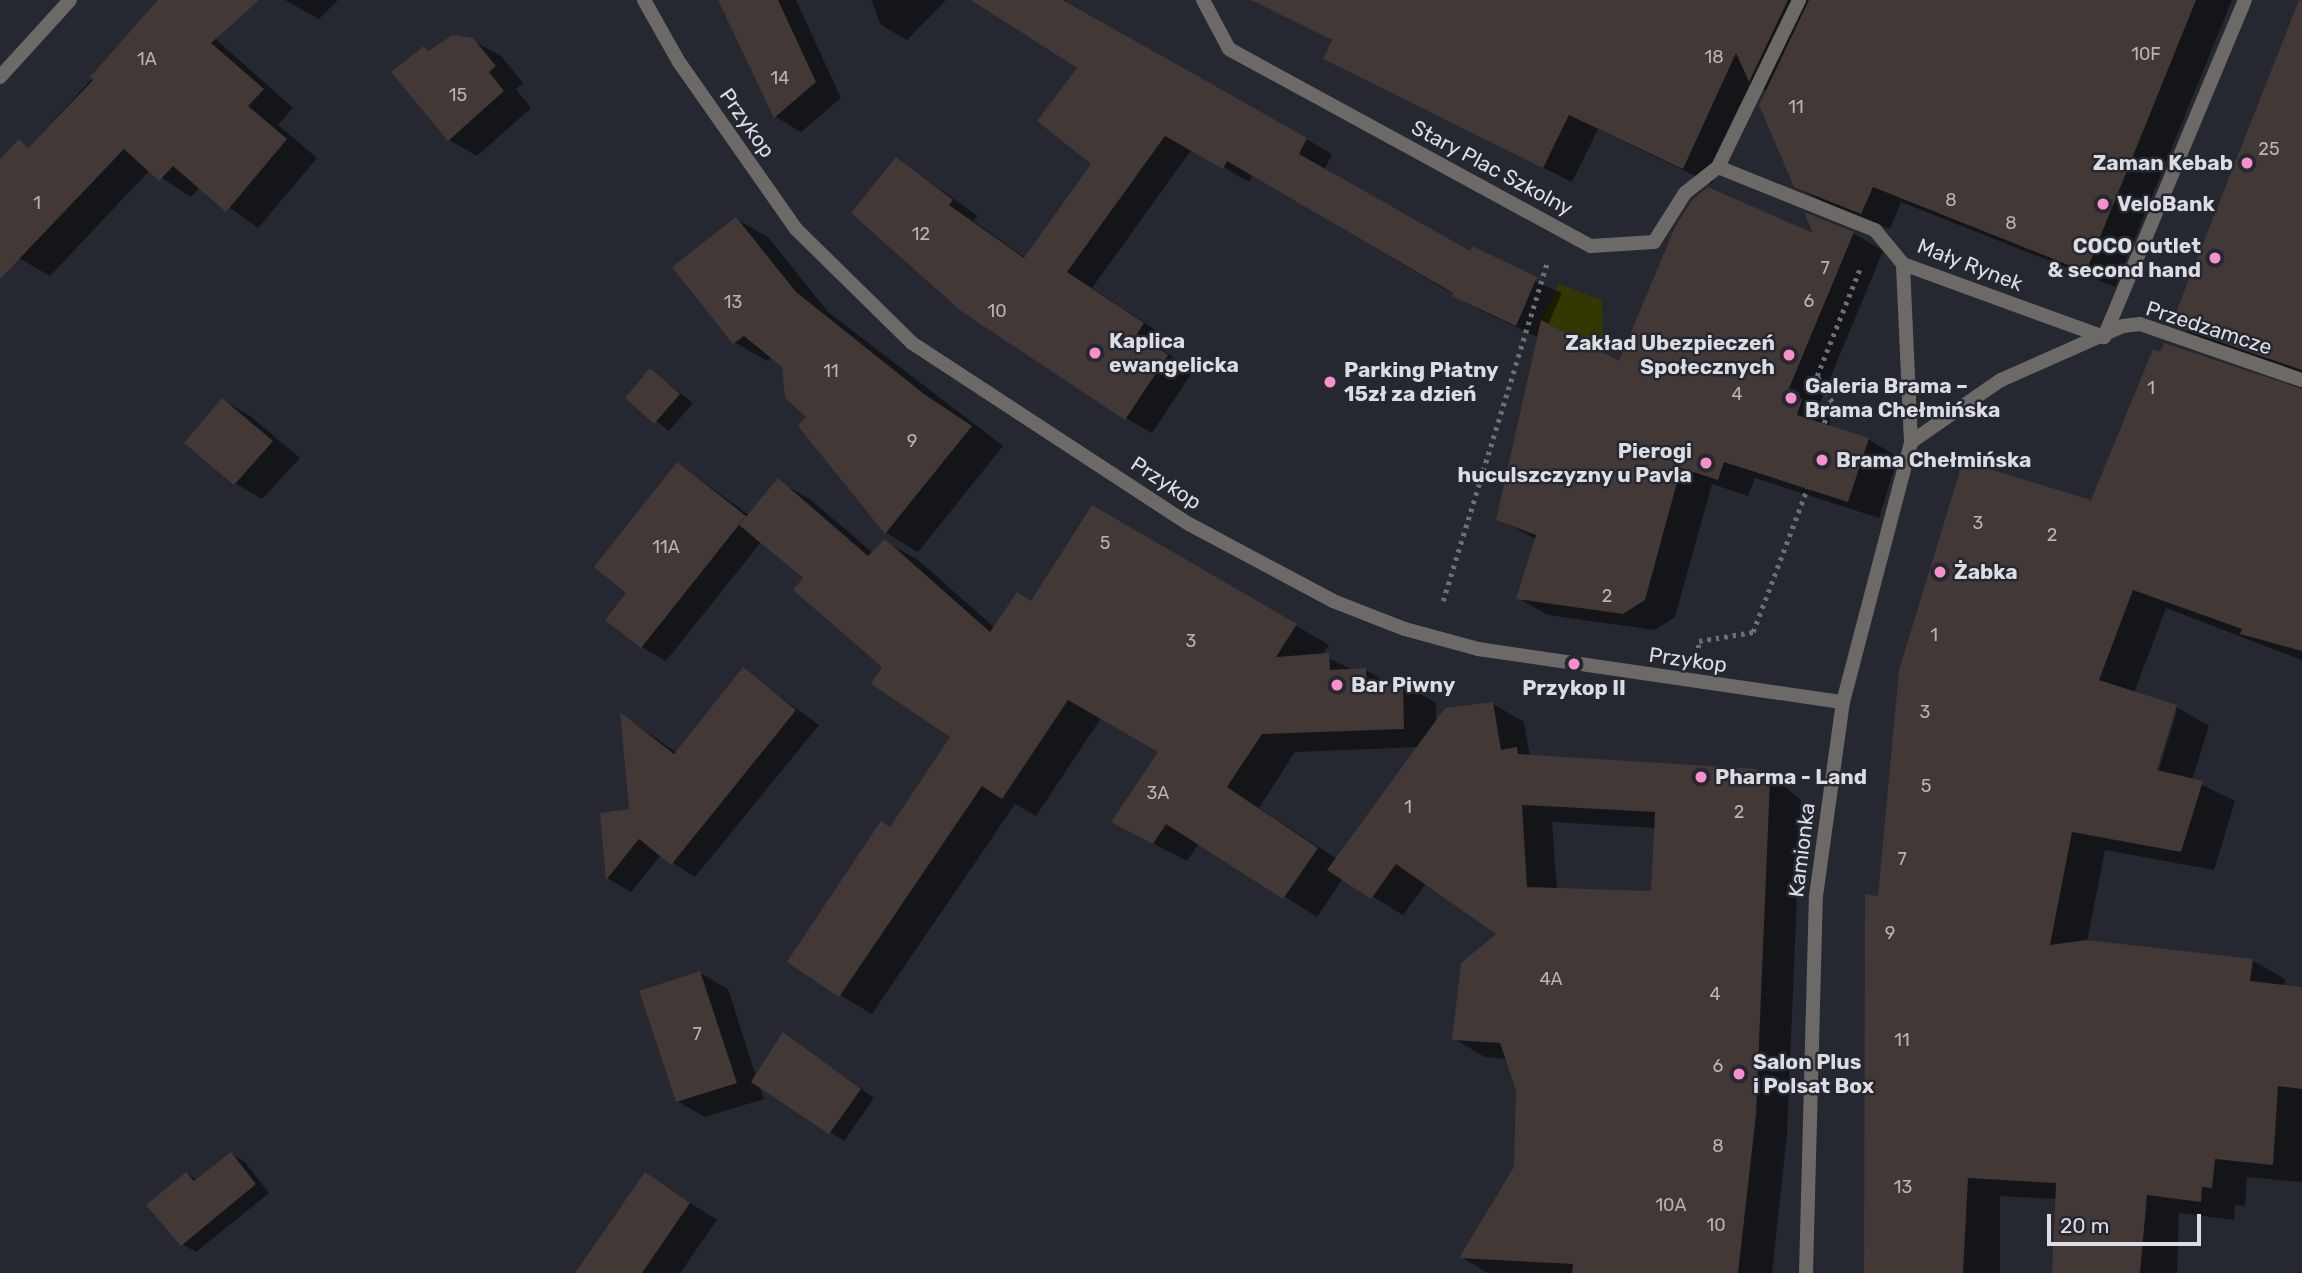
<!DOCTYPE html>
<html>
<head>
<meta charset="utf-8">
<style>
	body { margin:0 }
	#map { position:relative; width:2302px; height:1273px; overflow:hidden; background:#252830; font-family:Rubik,sans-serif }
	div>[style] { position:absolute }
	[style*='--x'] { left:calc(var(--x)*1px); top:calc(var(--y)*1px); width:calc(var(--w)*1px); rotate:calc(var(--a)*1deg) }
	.green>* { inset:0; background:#333803 }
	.shadow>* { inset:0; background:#0007 }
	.building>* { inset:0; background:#423835 }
	.path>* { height:4.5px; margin-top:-2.25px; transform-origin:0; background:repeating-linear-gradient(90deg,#6c6f75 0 3.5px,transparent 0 8.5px) }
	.minor>* { height:14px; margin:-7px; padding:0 7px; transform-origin:7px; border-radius:7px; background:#6d6966 }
	.dots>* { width:19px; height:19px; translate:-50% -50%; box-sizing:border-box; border:4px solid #252830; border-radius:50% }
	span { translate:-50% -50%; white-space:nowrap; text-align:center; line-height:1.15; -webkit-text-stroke:5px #252830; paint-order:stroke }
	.number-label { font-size:18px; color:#b5b4b7 }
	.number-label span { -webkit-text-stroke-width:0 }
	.street-label { font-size:21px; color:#dbdde2 }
	.poi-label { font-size:21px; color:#dbdde2; font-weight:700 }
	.right { translate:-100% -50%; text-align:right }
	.left { translate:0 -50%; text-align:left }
	.scale { position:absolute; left:2047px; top:1214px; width:154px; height:32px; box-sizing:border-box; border:4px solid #dbdde2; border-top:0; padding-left:9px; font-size:21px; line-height:24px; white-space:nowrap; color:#dbdde2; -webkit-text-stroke:5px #252830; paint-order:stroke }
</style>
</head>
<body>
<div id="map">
	<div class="green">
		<div style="clip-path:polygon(1559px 284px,1602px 300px,1603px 353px,1541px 320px)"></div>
	</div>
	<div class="shadow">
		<div style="clip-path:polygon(285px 0,338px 0,319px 19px)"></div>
		<div style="clip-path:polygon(719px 0,796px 0,841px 98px,801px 132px,776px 117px)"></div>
		<div style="clip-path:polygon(871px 0,946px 0,907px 40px,881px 25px)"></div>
		<div style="clip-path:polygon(974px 0,1064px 0,1332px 154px,1324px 170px,1471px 254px,1562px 293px,1548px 325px,1619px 364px,1817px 237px,1853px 233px,1883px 251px,1817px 410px,1831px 418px,1829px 427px,1868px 439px,1898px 457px,1879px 518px,1755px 478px,1748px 496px,1712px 484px,1675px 617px,1655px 630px,1548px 615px,1518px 598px,1536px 539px,1498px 519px,1539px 338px,1480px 310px,1253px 175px,1249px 182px,1192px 149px,1092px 288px,1169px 339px,1162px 350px,1193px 371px,1152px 433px,1126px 418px,897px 159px,978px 216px,973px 221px,1026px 258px,1093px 164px,1079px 67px)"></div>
		<div style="clip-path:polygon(1276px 0,2232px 0,2115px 287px,1901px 202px,1890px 229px,1824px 202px,1795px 186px,1767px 91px,1757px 85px,1712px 184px,1598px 129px,1572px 182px,1325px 58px,1333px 41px,1272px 9px)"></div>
		<div style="clip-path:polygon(163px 1px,193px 19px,293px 108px,278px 125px,317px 158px,258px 228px,200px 187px,191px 197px,150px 170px,50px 276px,19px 258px,0 239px,0 179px)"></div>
		<div style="clip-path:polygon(2302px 5px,2302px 376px,2206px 343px,2174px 324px)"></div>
		<div style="clip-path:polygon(472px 40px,501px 56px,523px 83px,516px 89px,531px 108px,477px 156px,449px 140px,394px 72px,424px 48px,430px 52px)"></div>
		<div style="clip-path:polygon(736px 219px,768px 237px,828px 312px,1003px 446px,918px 552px,886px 533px,800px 426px,808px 416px,784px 366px,772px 357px,767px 361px,734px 342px)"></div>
		<div style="clip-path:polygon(650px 370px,693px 403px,669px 431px,627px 398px)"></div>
		<div style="clip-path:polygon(evenodd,2302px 390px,2302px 660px,2166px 608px,2134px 693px,2176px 707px,2209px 726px,2192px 780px,2235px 801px,2214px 870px,2105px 850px,2087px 942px,2252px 960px,2285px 979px,2284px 987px,2302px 988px,2302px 1182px,2247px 1177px,2245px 1206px,2235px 1205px,2234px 1220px,2179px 1213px,2177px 1273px,2054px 1273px,2057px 1199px,2000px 1196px,2000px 1273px,1866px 1273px,1880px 898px,2092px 502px,2302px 390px,2173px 711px,2177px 711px,2156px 779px,2152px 777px,2173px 711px)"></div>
		<div style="clip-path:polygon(223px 400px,250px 416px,300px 458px,262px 499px,235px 483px)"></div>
		<div style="clip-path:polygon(evenodd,678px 464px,749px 515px,778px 481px,811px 500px,873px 553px,885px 541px,918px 560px,995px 628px,1032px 603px,1093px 507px,1329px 645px,1322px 655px,1355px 671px,1366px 670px,1391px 685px,1403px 684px,1436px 703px,1436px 723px,1493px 704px,1524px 722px,1530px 757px,1756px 770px,1788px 789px,1801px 800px,1787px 1134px,1772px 1273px,1488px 1273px,1461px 1257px,1515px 1167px,1518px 1090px,1507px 1059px,1485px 1057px,1454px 1039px,1499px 934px,1426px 883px,1403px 915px,1343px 878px,1317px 917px,1199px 843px,1187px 861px,1146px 840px,1160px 751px,1101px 718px,1036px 816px,1015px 804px,872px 1014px,840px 995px,891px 829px,953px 737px,805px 578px,762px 541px,666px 661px,642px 647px,629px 593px,678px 464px,1419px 747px,1337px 859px,1259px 808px,1295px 752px,1419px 747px,678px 464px,1552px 822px,1656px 828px,1652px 892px,1557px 890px,1552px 822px)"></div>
		<div style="clip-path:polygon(743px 670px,819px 725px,695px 877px,661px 855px,631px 892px,607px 878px,602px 815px,631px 811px,622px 715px,677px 753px)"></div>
		<div style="clip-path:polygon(700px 973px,728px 989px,756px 1076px,797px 1043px,874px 1098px,844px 1141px,759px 1085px,764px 1099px,705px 1117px,677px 1101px)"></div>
		<div style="clip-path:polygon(231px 1154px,245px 1162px,269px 1193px,196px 1252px,182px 1244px,187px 1174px,197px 1180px)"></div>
		<div style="clip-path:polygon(646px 1175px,717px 1220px,680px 1273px,577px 1273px)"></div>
	</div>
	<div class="building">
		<div style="clip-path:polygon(158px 0,259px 0,211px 43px,264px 89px,248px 106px,287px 139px,226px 212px,173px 166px,159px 181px,124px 149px,0 279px,0 159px,19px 139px,28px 148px,93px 80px,90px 77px)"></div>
		<div style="clip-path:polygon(718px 0,778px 0,816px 82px,774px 118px)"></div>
		<div style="clip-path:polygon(971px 0,1063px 0,1307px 138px,1299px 154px,1470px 251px,1472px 246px,1537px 277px,1516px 326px,1452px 296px,1453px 293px,1227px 161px,1223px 169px,1165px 136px,1067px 272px,1144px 323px,1137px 334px,1168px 355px,1125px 420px,961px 311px,851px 213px,896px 157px,953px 200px,949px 205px,1024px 258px,1091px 164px,1037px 121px,1077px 68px)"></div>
		<div style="clip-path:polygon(1251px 0,1788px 0,1749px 82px,1736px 53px,1683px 169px,1569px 115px,1543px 168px,1323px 59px,1332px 40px)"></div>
		<div style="clip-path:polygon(1809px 0,2196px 0,2086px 272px,1873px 187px,1861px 214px,1794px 187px,1759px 105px)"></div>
		<div style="clip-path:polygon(2299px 0,2302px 1px,2302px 370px,2171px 325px)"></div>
		<div style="clip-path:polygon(453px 35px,473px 38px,496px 66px,489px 72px,504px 91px,448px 141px,391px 72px,424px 46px,428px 51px)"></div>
		<div style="clip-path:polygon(1708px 187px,1813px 233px,1804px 212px,1854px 232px,1787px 393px,1802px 399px,1797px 415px,1869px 438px,1848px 502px,1724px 462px,1718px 480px,1681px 468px,1645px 600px,1623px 614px,1516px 599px,1536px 535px,1496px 520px,1541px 320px,1619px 361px,1675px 227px,1692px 200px)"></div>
		<div style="clip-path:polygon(736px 217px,796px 292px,924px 394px,972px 426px,885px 534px,798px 426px,806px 417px,785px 398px,782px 367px,744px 336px,733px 344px,672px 267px)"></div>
		<div style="clip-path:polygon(2164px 343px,2302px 389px,2302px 651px,2240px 634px,2242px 629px,2133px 590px,2099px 680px,2177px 705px,2157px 770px,2203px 781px,2181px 852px,2072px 832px,2050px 945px,2087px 940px,2253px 959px,2250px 981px,2302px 987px,2302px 1089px,2278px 1086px,2273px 1165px,2215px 1159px,2212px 1188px,2202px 1187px,2201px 1202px,2147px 1195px,2140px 1273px,2052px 1273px,2056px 1183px,1968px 1178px,1963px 1273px,1864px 1273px,1865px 894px,1878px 896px,1899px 670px,1963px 461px,2091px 500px,2153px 349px,2160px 352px)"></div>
		<div style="clip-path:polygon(650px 368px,680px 394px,654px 424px,625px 398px)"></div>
		<div style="clip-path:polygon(222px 398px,273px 441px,234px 485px,184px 443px)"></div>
		<div style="clip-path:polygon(677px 462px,746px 516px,641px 648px,605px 620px,626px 593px,594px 567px)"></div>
		<div style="clip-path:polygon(778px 478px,868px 556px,885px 539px,990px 632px,1017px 592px,1031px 601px,1092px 505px,1297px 624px,1276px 657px,1329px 653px,1330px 670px,1366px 668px,1367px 684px,1403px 682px,1404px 729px,1262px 734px,1227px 787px,1318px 848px,1283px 899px,1166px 824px,1153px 844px,1111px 822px,1158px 752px,1068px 700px,1002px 799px,982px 786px,839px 997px,787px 962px,881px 821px,890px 827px,950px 737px,871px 684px,882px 667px,793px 590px,803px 578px,739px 525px)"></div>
		<div style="clip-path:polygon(743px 667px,796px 710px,671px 865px,639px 839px,606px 880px,600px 813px,629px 809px,620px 712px,674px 754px)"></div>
		<div style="clip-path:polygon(evenodd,1493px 702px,1501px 750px,1517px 747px,1518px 754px,1757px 769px,1770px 780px,1756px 1115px,1738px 1273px,1572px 1273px,1573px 1264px,1459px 1258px,1514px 1167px,1516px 1090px,1500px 1043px,1452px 1040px,1461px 963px,1496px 934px,1396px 864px,1371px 899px,1327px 870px,1445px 708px,1493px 702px,1522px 805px,1655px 812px,1651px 891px,1527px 887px,1522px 805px)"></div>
		<div style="clip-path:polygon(700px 971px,737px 1083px,676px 1102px,639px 991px)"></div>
		<div style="clip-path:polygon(783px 1032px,861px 1089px,829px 1134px,751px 1082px)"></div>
		<div style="clip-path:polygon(231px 1152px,256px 1184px,181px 1246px,146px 1205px,186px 1172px,194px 1181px)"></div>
		<div style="clip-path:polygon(645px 1172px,690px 1203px,642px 1273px,575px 1273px)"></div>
	</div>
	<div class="path">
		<div style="--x:1824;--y:423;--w:22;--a:-69"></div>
		<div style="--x:1832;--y:402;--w:30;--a:-120"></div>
		<div style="--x:1817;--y:376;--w:118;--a:-68.2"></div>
		<div style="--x:1443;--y:601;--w:355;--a:-72.9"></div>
		<div style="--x:1698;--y:648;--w:7;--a:-82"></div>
		<div style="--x:1699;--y:641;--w:55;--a:-9.5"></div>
		<div style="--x:1753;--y:632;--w:153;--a:-69.3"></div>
	</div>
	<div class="minor">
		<div style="--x:644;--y:0;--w:71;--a:60.6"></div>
		<div style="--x:679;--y:62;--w:204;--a:55"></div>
		<div style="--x:796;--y:229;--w:163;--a:44.5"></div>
		<div style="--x:912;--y:343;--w:331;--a:33.2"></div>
		<div style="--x:1189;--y:524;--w:163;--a:28.1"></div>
		<div style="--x:1333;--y:601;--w:77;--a:21.3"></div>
		<div style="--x:1405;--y:629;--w:76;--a:15.3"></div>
		<div style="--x:1478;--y:649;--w:369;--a:8.3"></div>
		<div style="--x:1203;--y:0;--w:55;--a:62"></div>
		<div style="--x:1229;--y:49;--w:412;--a:28.6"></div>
		<div style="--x:1591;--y:246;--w:63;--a:-3.6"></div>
		<div style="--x:1654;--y:242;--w:58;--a:-57.7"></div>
		<div style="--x:1685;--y:193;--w:42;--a:-38.2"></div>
		<div style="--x:1718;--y:167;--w:186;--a:-64.1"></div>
		<div style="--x:0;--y:77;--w:104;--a:-47.7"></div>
		<div style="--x:1718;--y:167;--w:169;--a:21.9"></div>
		<div style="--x:1875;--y:230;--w:44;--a:50.5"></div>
		<div style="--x:1903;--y:264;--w:214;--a:20"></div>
		<div style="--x:2104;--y:337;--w:365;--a:-67.3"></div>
		<div style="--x:1911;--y:442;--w:109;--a:-34.6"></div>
		<div style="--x:2001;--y:380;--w:133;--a:-23.9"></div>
		<div style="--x:2123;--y:326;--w:17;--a:-7"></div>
		<div style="--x:2140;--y:324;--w:171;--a:19.1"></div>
		<div style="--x:1806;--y:1273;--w:377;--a:-88.5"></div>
		<div style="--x:1816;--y:896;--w:196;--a:-82.1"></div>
		<div style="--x:1843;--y:702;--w:269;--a:-75.3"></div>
		<div style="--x:1911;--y:442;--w:178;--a:-92.6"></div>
	</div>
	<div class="dots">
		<div style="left:2247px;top:163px;background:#f890cb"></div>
		<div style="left:2103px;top:204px;background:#f890cb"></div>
		<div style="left:2215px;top:258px;background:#f890cb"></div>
		<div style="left:1095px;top:353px;background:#f890cb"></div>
		<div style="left:1789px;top:355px;background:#f890cb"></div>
		<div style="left:1330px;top:382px;background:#f890cb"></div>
		<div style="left:1791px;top:398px;background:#f890cb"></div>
		<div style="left:1822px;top:460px;background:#f890cb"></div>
		<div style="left:1706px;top:463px;background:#f890cb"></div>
		<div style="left:1940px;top:572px;background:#f890cb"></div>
		<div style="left:1574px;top:664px;background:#f890cb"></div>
		<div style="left:1337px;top:685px;background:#f890cb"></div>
		<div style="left:1701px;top:777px;background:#f890cb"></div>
		<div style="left:1739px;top:1074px;background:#f890cb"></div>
	</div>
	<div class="number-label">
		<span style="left:2146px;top:54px">10F</span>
		<span style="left:1714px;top:57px">18</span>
		<span style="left:147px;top:59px">1A</span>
		<span style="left:780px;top:78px">14</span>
		<span style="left:458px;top:95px">15</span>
		<span style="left:1796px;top:107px">11</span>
		<span style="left:2269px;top:149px">25</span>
		<span style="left:1951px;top:200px">8</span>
		<span style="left:37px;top:203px">1</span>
		<span style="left:2011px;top:223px">8</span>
		<span style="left:921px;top:234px">12</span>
		<span style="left:1825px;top:268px">7</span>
		<span style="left:1809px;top:301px">6</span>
		<span style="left:733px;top:302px">13</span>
		<span style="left:997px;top:311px">10</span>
		<span style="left:831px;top:371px">11</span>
		<span style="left:2151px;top:388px">1</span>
		<span style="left:1737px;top:394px">4</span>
		<span style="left:912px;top:441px">9</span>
		<span style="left:1978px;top:523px">3</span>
		<span style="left:2052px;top:535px">2</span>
		<span style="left:1105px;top:543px">5</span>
		<span style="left:666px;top:547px">11A</span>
		<span style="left:1607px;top:596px">2</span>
		<span style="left:1934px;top:635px">1</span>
		<span style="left:1191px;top:641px">3</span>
		<span style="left:1925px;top:712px">3</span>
		<span style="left:1926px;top:786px">5</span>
		<span style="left:1158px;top:793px">3A</span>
		<span style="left:1408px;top:807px">1</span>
		<span style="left:1739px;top:812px">2</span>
		<span style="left:1902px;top:859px">7</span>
		<span style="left:1890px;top:933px">9</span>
		<span style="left:1551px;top:979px">4A</span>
		<span style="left:1715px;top:994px">4</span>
		<span style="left:697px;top:1034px">7</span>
		<span style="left:1902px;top:1040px">11</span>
		<span style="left:1718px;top:1066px">6</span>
		<span style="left:1718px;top:1146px">8</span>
		<span style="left:1903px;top:1187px">13</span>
		<span style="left:1671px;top:1205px">10A</span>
		<span style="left:1716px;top:1225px">10</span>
	</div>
	<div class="street-label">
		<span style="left:747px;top:123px;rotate:55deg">Przykop</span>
		<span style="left:1492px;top:168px;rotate:28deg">Stary Plac Szkolny</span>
		<span style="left:1970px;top:265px;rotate:21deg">Mały Rynek</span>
		<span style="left:2209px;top:328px;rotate:18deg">Przedzamcze</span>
		<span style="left:1166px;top:483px;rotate:33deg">Przykop</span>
		<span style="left:1688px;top:660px;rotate:8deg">Przykop</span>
		<span style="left:1802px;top:850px;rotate:-83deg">Kamionka</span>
	</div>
	<div class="poi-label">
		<span class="right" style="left:2233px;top:163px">Zaman Kebab</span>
		<span class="left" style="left:2117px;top:204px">VeloBank</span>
		<span class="right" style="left:2201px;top:258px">COCO outlet<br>&amp; second hand</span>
		<span class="left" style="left:1109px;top:353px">Kaplica<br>ewangelicka</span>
		<span class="right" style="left:1775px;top:355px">Zakład Ubezpieczeń<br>Społecznych</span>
		<span class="left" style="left:1344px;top:382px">Parking Płatny<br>15zł za dzień</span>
		<span class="left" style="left:1805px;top:398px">Galeria Brama –<br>Brama Chełmińska</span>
		<span class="right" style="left:1692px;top:463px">Pierogi<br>huculszczyzny u Pavla</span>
		<span class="left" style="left:1836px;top:460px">Brama Chełmińska</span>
		<span class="left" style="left:1954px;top:572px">Żabka</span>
		<span class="left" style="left:1351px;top:685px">Bar Piwny</span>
		<span style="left:1574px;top:688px">Przykop II</span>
		<span class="left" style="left:1715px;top:777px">Pharma - Land</span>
		<span class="left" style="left:1753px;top:1074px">Salon Plus<br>i Polsat Box</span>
	</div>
	<div class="scale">20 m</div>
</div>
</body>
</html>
